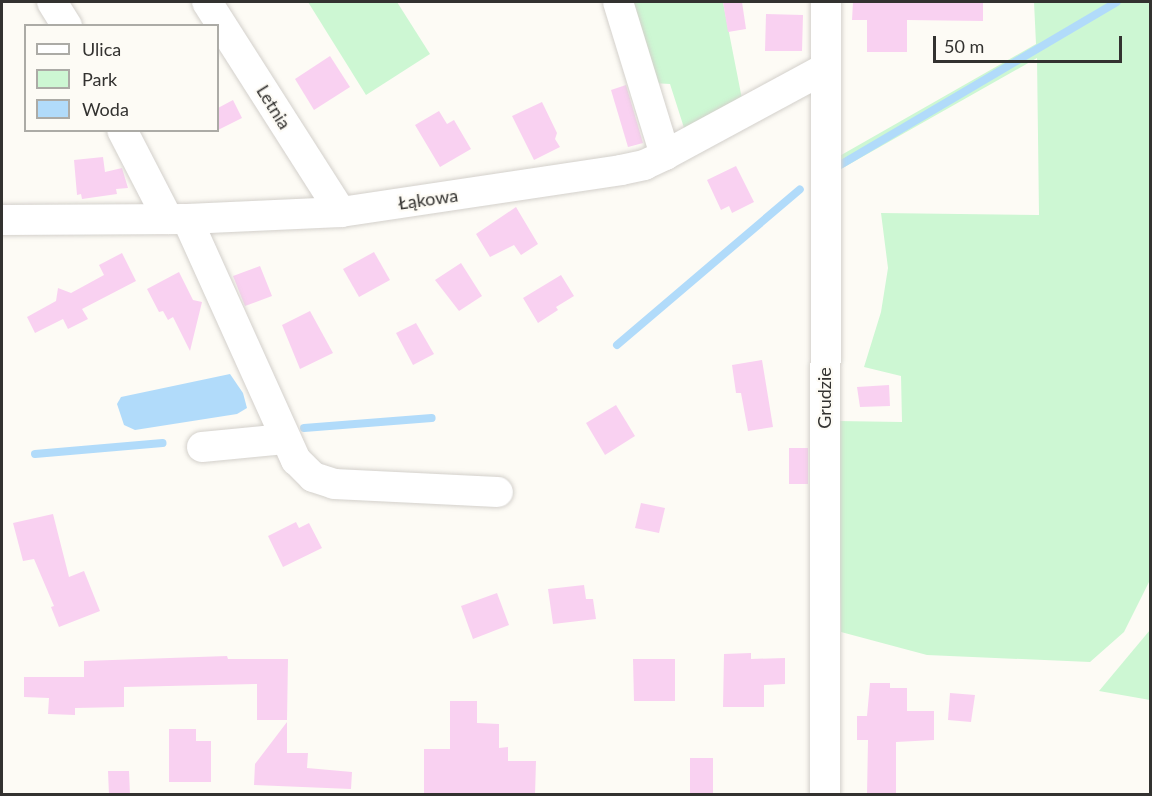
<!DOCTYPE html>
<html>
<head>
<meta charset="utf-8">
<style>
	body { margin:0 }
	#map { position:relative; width:1152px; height:796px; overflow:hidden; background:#fdfbf5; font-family:Lato,sans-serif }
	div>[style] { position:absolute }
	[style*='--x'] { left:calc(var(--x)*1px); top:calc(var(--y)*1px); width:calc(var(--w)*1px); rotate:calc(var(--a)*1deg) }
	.green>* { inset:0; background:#cdf7d3 }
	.water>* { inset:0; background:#b1dbfa }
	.stream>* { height:8px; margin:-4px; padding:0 4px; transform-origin:4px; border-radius:4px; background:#b1dbfa }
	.building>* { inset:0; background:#f9d1f1 }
	.roads { filter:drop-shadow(0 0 2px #d3d0cb) drop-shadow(0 0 2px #d3d0cb) }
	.street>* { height:30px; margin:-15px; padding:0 15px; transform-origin:15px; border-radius:15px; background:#fff }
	span { translate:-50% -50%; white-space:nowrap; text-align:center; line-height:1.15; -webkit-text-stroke:4.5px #fdfbf5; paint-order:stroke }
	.street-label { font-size:18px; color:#333230 }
	.frame { position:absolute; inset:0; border:3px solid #333230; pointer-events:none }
	.legend { position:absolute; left:24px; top:24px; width:195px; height:108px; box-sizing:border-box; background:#fdfbf5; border:2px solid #acaba6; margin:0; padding:8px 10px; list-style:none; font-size:18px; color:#333230 }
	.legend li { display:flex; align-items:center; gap:12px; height:30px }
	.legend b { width:30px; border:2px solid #acaba6 }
	.scale { position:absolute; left:933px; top:36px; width:189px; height:27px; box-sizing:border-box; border:3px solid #333230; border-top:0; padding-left:8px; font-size:18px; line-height:21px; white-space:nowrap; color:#333230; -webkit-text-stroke:4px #fdfbf5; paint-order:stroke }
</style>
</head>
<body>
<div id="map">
	<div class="green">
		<div style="clip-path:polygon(308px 2px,397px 2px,430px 54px,366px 95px)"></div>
		<div style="clip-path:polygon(626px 2px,723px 2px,742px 99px,686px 134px,670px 84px,652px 83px)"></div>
		<div style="clip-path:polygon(1034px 2px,1150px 2px,1150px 580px,1124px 632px,1090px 662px,927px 655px,841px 632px,837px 421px,902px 422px,901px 376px,864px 367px,881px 312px,888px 268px,881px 213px,1039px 215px,1037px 58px,832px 174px,836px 158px,1036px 44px)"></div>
		<div style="clip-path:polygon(1150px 630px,1150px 700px,1099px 691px)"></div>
	</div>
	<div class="water">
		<div style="clip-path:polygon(230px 374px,243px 393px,247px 408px,237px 414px,135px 430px,124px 425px,117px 404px,121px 397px)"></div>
	</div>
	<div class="stream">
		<div style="--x:835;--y:168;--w:327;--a:-30.5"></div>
		<div style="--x:617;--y:345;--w:240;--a:-40.4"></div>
		<div style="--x:304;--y:428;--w:128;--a:-4.5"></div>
		<div style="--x:35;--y:454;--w:128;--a:-4.9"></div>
	</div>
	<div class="building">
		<div style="clip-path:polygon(723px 2px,742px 2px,746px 29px,728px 32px)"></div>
		<div style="clip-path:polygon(853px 2px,983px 2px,983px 21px,907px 20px,907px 52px,867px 52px,867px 20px,852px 20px)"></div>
		<div style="clip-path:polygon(766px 14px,803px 15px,802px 51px,765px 51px)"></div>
		<div style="clip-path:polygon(330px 56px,350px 87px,314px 110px,295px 79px)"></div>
		<div style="clip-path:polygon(626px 85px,643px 143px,628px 147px,611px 90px)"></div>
		<div style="clip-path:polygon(233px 100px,242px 118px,218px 130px,218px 108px)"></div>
		<div style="clip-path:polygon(542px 102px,557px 133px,555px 139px,560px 147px,534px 160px,512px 116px)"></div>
		<div style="clip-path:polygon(439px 111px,447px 124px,454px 120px,471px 149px,440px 167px,415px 125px)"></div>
		<div style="clip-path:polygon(103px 157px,105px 172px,122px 168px,128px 188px,116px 189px,117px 194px,82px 199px,81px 194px,77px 195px,74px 160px)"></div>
		<div style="clip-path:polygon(736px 166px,754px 202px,732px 213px,729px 206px,721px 210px,707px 180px)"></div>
		<div style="clip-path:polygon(516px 207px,538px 244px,521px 255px,514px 245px,490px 257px,476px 234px)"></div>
		<div style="clip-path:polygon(374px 252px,390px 280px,359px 297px,343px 269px)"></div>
		<div style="clip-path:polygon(122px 253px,136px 281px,82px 309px,88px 319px,68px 329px,63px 319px,35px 333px,27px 317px,56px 301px,58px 288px,71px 293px,104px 275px,99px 265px)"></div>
		<div style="clip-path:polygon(461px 263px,482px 296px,459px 311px,435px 280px)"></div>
		<div style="clip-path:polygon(260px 266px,272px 296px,245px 306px,233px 276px)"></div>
		<div style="clip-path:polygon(179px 272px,193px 300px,202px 302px,190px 351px,173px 317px,168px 320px,163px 311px,159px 312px,147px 289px)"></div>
		<div style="clip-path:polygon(561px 275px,574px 296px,556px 307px,558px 310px,538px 323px,523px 298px)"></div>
		<div style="clip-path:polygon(310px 311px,333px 353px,300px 369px,282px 325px)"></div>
		<div style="clip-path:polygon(416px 323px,434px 354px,413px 365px,396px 333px)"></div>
		<div style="clip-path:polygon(762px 360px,773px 427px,748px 431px,741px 393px,736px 393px,732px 365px)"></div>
		<div style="clip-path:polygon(889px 385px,890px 406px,860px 407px,857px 387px)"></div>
		<div style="clip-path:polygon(616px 405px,635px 436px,605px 455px,586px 423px)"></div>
		<div style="clip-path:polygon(789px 448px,808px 448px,808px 484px,789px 484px)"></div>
		<div style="clip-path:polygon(641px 503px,665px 508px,659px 533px,635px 528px)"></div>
		<div style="clip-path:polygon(53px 514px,69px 577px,84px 571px,100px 611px,59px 627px,51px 607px,54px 606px,34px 559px,23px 561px,13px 523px)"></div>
		<div style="clip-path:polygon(296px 522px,299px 528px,309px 523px,322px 548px,283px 567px,268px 536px)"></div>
		<div style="clip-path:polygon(584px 585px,586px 599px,593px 599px,596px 619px,553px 624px,548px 589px)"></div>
		<div style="clip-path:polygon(497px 593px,509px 625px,473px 639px,461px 606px)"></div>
		<div style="clip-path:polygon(751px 653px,751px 659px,785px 658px,785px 684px,764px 685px,764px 707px,723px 707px,724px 654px)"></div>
		<div style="clip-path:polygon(227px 656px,228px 659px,288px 659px,287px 720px,257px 720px,257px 684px,124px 687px,124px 707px,75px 708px,75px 715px,48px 714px,49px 698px,24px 697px,24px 677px,84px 677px,84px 661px)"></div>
		<div style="clip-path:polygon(633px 659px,675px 659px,675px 701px,634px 701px)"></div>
		<div style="clip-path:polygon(870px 683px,890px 683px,890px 688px,907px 688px,907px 711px,934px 711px,934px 740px,896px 742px,896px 795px,867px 795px,868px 740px,857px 740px,857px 716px,867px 716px)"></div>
		<div style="clip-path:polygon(950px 693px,975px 695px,971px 722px,948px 720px)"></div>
		<div style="clip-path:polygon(450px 701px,477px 701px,477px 723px,499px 724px,499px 748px,508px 747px,508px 761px,536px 761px,535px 795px,424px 795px,424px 749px,450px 749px)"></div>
		<div style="clip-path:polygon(287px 722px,287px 753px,308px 753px,307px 768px,352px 772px,351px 789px,254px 785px,255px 764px)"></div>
		<div style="clip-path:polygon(169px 729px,196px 729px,196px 741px,211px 741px,211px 782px,169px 782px)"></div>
		<div style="clip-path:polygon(690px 758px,713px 758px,713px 795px,690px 795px)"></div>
		<div style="clip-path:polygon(108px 771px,129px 771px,130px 795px,109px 795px)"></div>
	</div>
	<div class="roads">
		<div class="street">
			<div style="--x:52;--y:2;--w:28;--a:58"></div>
			<div style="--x:207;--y:2;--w:249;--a:57.5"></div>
			<div style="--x:618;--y:2;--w:160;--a:72.9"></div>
			<div style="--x:122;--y:130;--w:100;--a:62.7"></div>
			<div style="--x:187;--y:219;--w:265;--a:65.7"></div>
			<div style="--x:296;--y:460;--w:24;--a:45"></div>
			<div style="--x:313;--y:477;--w:22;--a:18"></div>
			<div style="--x:334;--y:484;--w:164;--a:2.8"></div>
			<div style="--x:2;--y:220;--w:185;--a:-0.3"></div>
			<div style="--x:187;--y:219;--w:154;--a:-2.6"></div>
			<div style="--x:341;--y:212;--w:283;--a:-8.5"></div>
			<div style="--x:621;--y:170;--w:24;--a:-12"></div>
			<div style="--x:644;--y:165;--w:23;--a:-25"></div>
			<div style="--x:665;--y:155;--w:181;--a:-28.4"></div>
			<div style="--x:202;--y:447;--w:83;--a:-5.5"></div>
			<div style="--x:825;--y:794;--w:792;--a:-89.93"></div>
		</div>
	</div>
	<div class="street-label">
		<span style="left:274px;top:107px;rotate:58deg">Letnia</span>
		<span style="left:428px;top:199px;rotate:-8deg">Łąkowa</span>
		<span style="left:824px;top:398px;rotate:-90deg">Grudzie</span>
	</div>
	<div class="frame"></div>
	<ul class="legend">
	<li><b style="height:8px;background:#fff"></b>Ulica</li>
	<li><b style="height:16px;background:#cdf7d3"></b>Park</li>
	<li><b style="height:16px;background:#b1dbfa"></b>Woda</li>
	</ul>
	<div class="scale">50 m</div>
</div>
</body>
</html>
